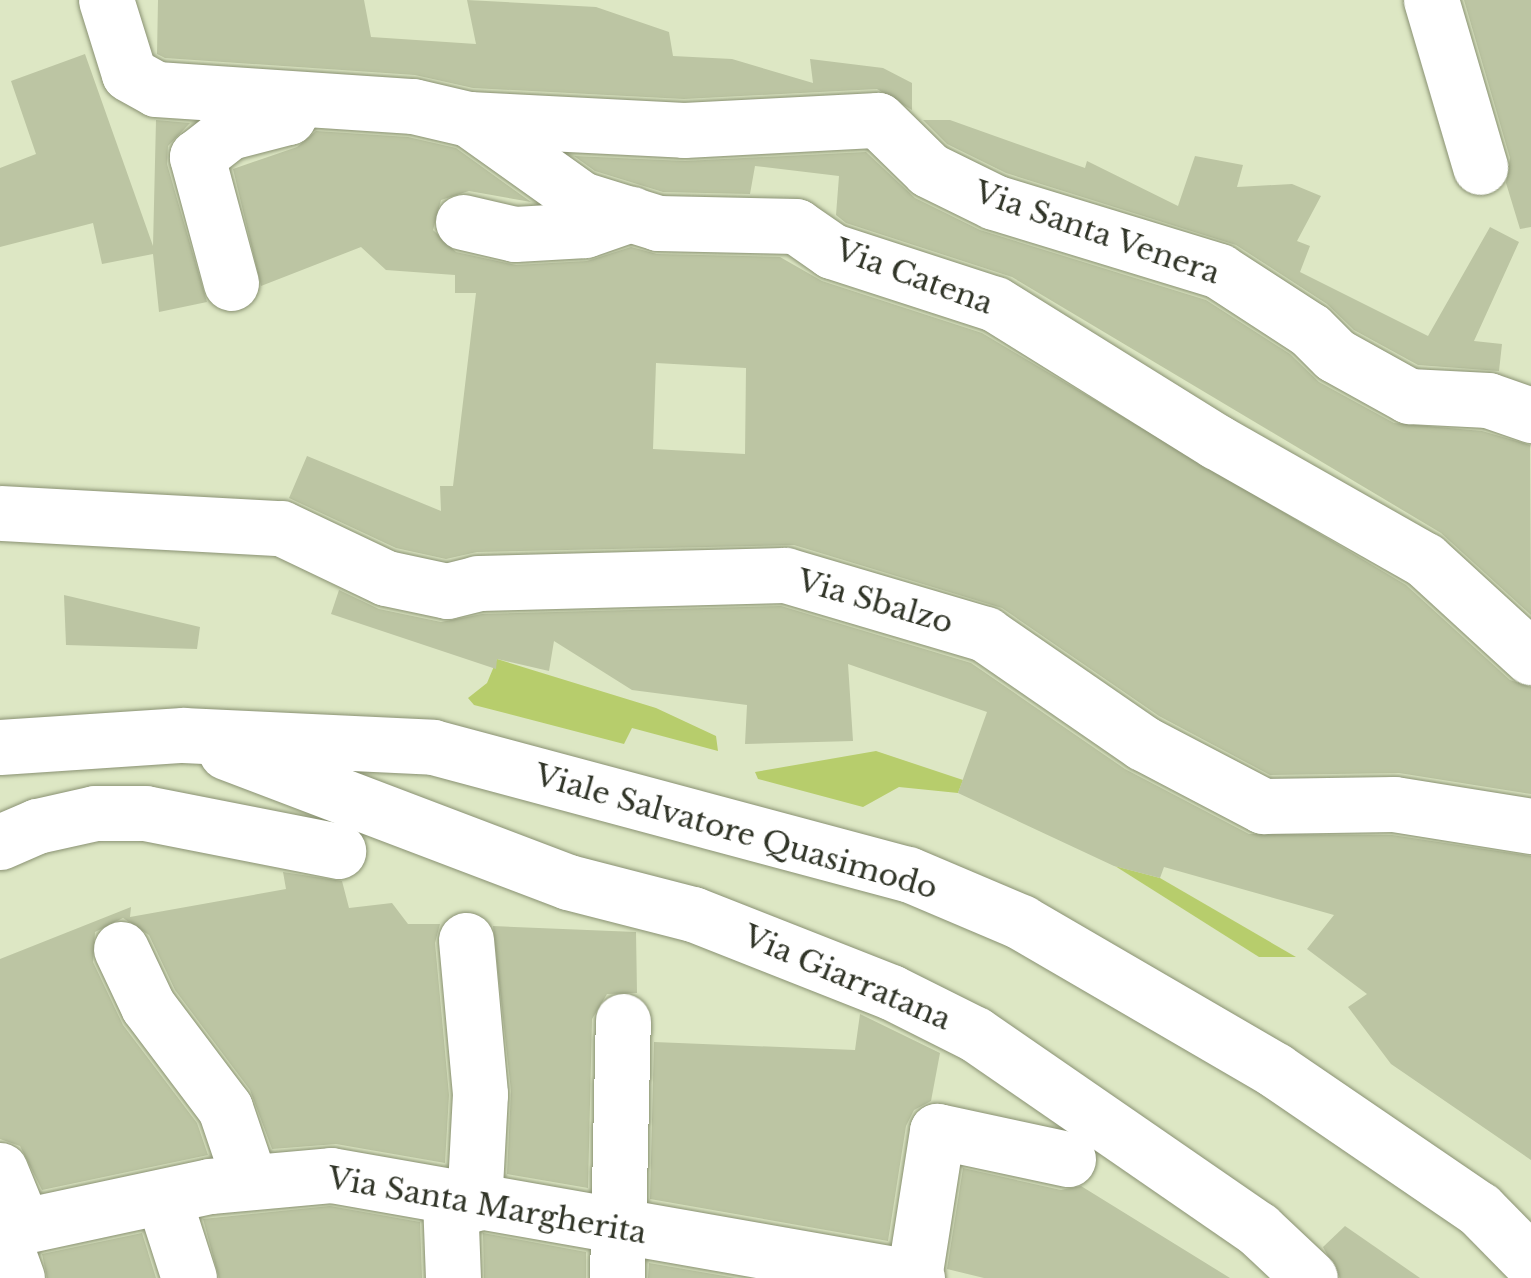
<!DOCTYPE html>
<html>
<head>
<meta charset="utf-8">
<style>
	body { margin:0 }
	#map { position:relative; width:1531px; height:1278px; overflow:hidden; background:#dde7c4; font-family:"Libre Baskerville",serif }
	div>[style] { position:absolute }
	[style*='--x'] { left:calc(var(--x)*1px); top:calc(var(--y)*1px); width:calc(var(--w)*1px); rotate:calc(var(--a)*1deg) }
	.green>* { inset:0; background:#b7cd6c }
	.building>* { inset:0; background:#bcc5a3 }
	.roads { filter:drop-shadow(0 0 2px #899172) drop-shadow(0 0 2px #899172) }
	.minor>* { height:55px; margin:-27.5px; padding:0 27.5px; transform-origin:27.5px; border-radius:27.5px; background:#fff }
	span { translate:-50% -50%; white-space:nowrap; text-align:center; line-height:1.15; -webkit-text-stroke:8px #fff; paint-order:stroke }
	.street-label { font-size:30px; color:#303427 }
</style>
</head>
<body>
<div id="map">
	<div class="green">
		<div style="clip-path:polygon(497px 659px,656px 708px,716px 736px,718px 751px,632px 728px,624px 744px,474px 705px,468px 698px,487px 683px)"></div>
		<div style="clip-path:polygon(876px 751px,963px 780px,958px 793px,899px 787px,863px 807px,758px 779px,755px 772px)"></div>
		<div style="clip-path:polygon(1115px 866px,1160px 878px,1296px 957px,1259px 957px)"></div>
	</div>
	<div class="building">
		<div style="clip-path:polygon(158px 0,364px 0,371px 37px,476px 44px,467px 0,596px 7px,669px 32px,673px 56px,732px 59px,813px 83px,810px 59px,883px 68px,912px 83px,912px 110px,877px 89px,684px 99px,473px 88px,415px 75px,165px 58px,157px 54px)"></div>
		<div style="clip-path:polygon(1464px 0,1531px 0,1531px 227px,1520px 229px,1506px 183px,1510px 158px)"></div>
		<div style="clip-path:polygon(85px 54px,153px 246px,156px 120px,190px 123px,168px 146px,167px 164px,207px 302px,159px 312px,153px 254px,102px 264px,93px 223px,0 247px,0 168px,36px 154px,11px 81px)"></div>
		<div style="clip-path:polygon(923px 120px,950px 120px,1085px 168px,1087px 161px,1178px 206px,1195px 156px,1243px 165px,1237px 187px,1292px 184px,1321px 196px,1297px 241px,1310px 246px,1300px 272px,1428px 336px,1490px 227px,1519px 242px,1474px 341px,1502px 344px,1499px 371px,1418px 365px,1354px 330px,1327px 304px,1236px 245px,1006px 173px,947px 144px)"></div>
		<div style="clip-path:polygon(evenodd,316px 131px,408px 137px,456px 148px,531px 202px,469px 191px,441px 200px,433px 230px,456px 252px,516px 265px,587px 261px,631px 247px,657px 254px,780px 257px,822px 281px,982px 333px,1406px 585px,1510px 680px,1531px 687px,1531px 794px,1399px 773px,1270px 775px,1159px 716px,1002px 608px,794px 545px,477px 552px,446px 559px,396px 548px,289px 498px,307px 456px,441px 511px,440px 486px,453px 486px,476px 293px,455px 293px,455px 275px,386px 270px,361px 247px,261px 286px,233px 169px,297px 147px,316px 131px,656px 363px,746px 368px,745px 454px,653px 449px,656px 363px)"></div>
		<div style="clip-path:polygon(866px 152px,915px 198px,980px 230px,1206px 300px,1290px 354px,1319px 382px,1394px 423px,1482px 431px,1530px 445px,1531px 615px,1441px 533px,1012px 277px,846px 223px,836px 215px,839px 176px,755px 166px,750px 194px,663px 192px,595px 171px,574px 156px,685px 161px)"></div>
		<div style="clip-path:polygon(339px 590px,379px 609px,441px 622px,482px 614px,781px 606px,971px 663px,1125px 769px,1249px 834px,1392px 835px,1531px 856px,1531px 1160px,1391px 1064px,1348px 1007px,1367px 994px,1307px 949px,1334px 915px,1164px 867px,1160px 878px,1114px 866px,958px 793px,987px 712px,848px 664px,853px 741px,745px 744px,747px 705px,632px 690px,554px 641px,549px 671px,497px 659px,496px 669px,331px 614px)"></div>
		<div style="clip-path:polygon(64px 595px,200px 627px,197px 649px,66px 645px)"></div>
		<div style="clip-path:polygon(283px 872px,342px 881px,349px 908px,392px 903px,408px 924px,440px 924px,435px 943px,449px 1095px,445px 1163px,336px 1144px,272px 1149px,250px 1090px,175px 990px,149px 935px,123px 918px,95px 932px,93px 962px,123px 1025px,197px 1123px,208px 1155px,42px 1190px,20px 1146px,0 1139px,0 959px,131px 907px,130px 917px,286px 889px)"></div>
		<div style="clip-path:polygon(493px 926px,636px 932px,637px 993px,607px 994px,592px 1019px,588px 1188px,507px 1174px,511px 1091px)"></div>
		<div style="clip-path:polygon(860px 1014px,940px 1053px,931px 1101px,914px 1110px,906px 1126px,888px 1241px,650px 1199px,654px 1042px,855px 1050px)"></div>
		<div style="clip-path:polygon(963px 1168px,1061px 1190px,1081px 1186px,1230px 1278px,984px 1278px,947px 1269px)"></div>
		<div style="clip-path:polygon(330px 1206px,420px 1222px,422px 1278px,219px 1278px,203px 1219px)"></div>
		<div style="clip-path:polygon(1345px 1226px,1420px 1278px,1340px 1278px,1323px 1247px)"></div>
		<div style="clip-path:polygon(142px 1233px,156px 1278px,47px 1278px,42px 1254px)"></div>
		<div style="clip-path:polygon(483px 1233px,586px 1252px,586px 1278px,484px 1278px)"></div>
		<div style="clip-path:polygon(649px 1263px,736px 1278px,648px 1278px)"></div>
	</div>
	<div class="roads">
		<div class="minor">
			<div style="--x:106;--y:0;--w:77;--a:72.7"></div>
			<div style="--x:129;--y:74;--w:31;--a:29"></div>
			<div style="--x:156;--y:89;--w:258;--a:3.8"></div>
			<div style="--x:413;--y:106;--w:57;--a:13.1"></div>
			<div style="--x:469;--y:119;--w:138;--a:35.5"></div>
			<div style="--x:581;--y:199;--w:81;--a:17.3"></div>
			<div style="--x:658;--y:223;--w:138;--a:1.2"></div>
			<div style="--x:796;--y:226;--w:44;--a:34.8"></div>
			<div style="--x:832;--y:251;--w:171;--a:18"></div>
			<div style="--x:995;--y:304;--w:261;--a:31.9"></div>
			<div style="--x:1217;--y:442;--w:239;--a:29.6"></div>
			<div style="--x:1425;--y:560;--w:144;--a:42.5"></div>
			<div style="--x:1431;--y:0;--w:174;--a:73.6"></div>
			<div style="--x:469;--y:119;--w:215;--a:2.9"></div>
			<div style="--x:684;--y:130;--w:194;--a:-3"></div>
			<div style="--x:878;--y:120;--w:71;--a:44.4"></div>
			<div style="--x:929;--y:170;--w:72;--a:26.2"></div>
			<div style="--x:994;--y:202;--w:235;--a:17"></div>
			<div style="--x:1219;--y:271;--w:108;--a:33"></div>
			<div style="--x:1310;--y:330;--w:35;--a:45"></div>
			<div style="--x:1335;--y:355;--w:85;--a:29"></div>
			<div style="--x:1409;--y:396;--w:79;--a:2.9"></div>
			<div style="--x:1488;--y:400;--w:46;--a:19.2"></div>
			<div style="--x:463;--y:222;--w:53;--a:13"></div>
			<div style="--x:515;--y:234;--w:70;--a:-3.3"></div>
			<div style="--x:585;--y:230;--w:49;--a:-19.2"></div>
			<div style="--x:231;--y:283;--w:131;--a:-105.1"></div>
			<div style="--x:197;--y:157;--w:41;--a:-38"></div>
			<div style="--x:229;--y:132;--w:61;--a:-14.3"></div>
			<div style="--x:288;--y:117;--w:13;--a:-58"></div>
			<div style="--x:0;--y:513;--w:281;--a:3.1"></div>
			<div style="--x:281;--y:528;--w:116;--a:25.5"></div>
			<div style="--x:386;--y:578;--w:62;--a:12"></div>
			<div style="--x:447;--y:591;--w:32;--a:-14"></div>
			<div style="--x:478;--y:583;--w:307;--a:-1.5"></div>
			<div style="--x:785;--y:575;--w:209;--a:16.4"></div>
			<div style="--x:985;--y:634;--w:192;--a:34.6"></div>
			<div style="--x:1143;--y:743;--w:136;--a:27.7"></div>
			<div style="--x:1263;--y:806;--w:131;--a:-0.9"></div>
			<div style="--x:1394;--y:804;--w:139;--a:9.1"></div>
			<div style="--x:0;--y:747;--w:183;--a:-3.8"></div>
			<div style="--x:183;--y:735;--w:250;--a:2.7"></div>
			<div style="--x:433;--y:747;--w:492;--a:15"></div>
			<div style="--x:908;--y:874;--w:123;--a:23"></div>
			<div style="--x:1021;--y:922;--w:294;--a:30.2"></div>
			<div style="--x:1275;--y:1070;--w:247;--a:34.3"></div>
			<div style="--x:1479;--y:1209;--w:74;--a:45.5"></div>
			<div style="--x:226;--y:752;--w:366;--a:20.8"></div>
			<div style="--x:568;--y:882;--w:129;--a:14.4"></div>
			<div style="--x:693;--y:914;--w:213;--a:21.5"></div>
			<div style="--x:891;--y:992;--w:94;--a:26.6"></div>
			<div style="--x:975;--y:1034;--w:344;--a:34.6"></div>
			<div style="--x:1258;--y:1229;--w:71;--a:43.3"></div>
			<div style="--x:0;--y:842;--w:40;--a:-23.4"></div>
			<div style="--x:37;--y:826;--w:59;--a:-12.6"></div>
			<div style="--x:95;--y:813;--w:50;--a:0"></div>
			<div style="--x:145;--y:813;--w:197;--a:11.1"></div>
			<div style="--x:466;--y:940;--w:155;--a:84.8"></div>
			<div style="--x:480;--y:1094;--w:110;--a:93.1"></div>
			<div style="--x:121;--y:949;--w:63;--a:64.7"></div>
			<div style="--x:148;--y:1006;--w:128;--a:53"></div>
			<div style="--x:225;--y:1108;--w:78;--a:71.3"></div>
			<div style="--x:0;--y:1170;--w:61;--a:67.7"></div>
			<div style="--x:163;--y:1197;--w:85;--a:72.2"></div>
			<div style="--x:450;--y:1200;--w:78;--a:87.8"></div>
			<div style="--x:17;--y:1278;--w:50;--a:-109.9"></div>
			<div style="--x:0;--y:1231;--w:215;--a:-12.1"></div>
			<div style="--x:210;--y:1186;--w:121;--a:-5.2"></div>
			<div style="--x:331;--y:1175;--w:595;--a:9.97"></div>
			<div style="--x:617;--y:1278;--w:257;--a:-88.7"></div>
			<div style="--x:914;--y:1278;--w:149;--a:-81.1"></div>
			<div style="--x:937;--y:1131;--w:134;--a:12.1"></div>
		</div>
	</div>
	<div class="street-label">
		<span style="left:1097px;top:233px;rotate:19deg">Via Santa Venera</span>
		<span style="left:914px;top:277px;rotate:20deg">Via Catena</span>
		<span style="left:875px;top:602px;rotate:16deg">Via Sbalzo</span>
		<span style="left:736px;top:832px;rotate:16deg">Viale Salvatore Quasimodo</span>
		<span style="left:847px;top:978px;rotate:23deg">Via Giarratana</span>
		<span style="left:487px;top:1206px;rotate:10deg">Via Santa Margherita</span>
	</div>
</div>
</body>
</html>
